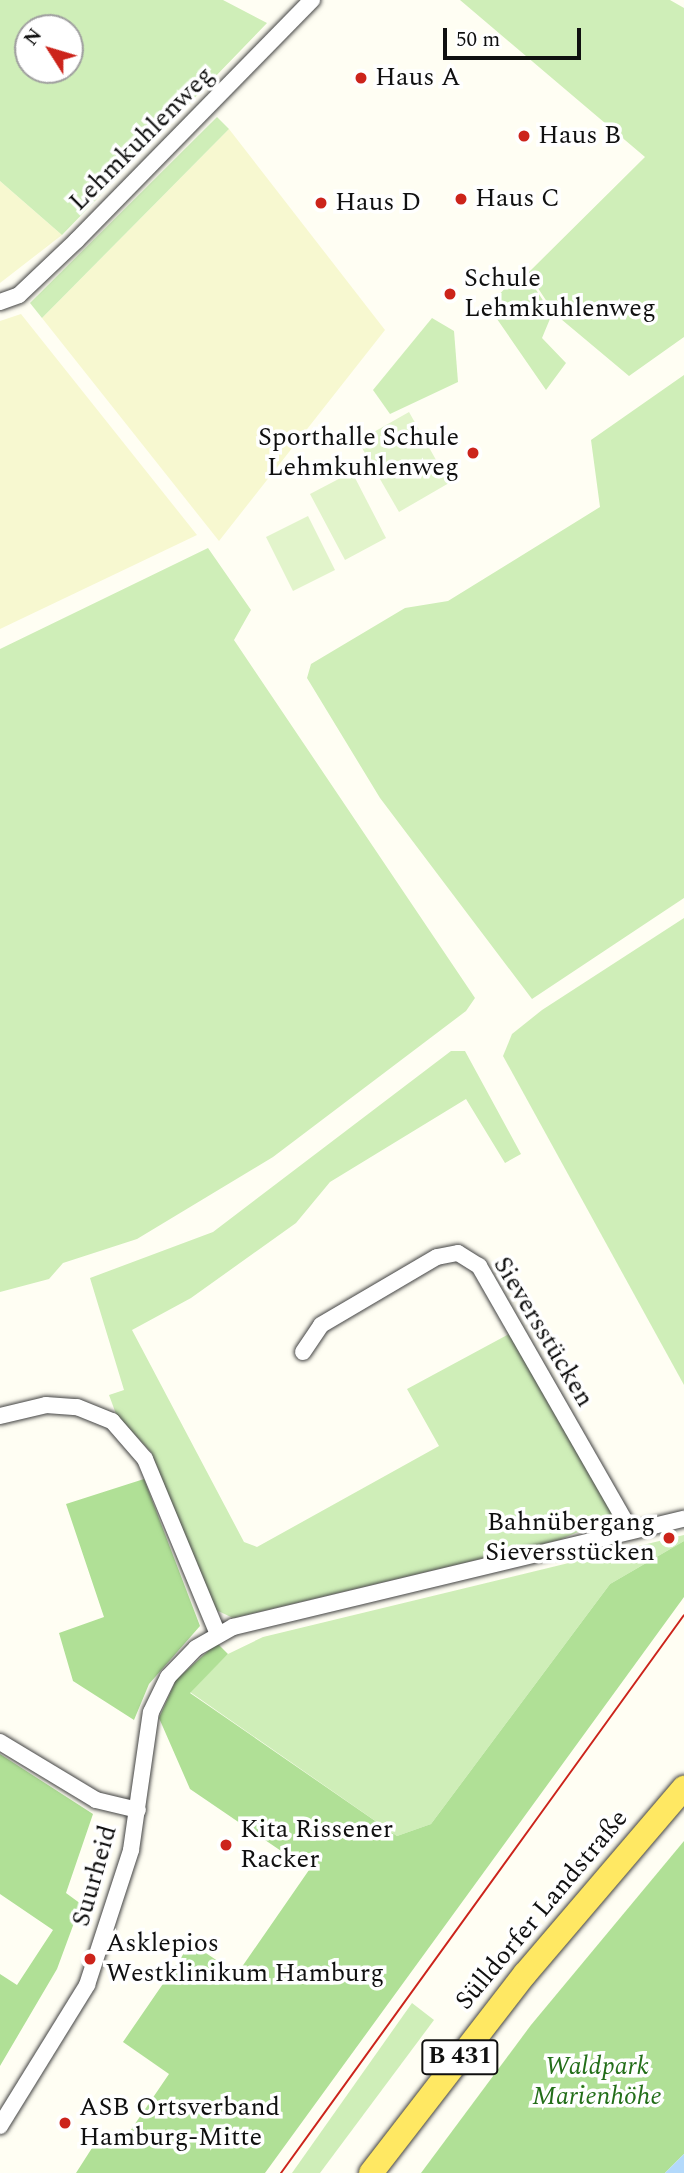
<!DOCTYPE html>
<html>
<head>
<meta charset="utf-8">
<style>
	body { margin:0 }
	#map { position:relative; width:684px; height:2173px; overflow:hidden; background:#fffef3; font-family:Spectral,serif }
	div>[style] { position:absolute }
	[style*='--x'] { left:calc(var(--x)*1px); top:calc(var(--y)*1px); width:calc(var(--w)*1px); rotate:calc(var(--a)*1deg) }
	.farmland>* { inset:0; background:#f7f8d0 }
	.green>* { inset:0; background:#cfeeb8 }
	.forest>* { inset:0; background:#b0e096 }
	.pitch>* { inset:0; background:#e2f4cb }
	.water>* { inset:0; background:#b3d9fb }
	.roads { filter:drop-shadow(0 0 2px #434343) drop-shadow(0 0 2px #434343) }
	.street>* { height:16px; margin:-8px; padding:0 8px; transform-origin:8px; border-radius:8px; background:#fff }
	.primary>* { height:24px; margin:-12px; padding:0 12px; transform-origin:12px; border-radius:12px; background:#ffe863 }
	.tram>* { height:2px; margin:-1px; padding:0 1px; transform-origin:1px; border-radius:1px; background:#cc241b }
	.dots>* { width:19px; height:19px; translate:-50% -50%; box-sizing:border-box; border:4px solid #fff; border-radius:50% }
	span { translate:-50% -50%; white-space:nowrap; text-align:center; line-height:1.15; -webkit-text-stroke:7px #fff; paint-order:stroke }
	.shield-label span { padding:2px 5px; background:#fff; border:2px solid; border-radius:5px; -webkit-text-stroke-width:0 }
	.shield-label { font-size:24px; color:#101010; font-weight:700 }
	.poi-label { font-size:26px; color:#101010 }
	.left { translate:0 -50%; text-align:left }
	.right { translate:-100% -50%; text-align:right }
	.street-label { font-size:26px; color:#101010 }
	.park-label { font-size:26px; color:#236e19; font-style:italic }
	.north { position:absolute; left:14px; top:14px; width:70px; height:70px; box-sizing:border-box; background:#fff; border:2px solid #9f9f9f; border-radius:50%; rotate:307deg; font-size:19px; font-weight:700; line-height:28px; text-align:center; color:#101010 }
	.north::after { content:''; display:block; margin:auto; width:24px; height:32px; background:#cc241b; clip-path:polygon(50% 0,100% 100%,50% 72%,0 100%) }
	.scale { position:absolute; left:443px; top:28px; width:138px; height:32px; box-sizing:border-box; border:4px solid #101010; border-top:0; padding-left:9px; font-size:21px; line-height:24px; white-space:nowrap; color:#101010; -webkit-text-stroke:5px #fff; paint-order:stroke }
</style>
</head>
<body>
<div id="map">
	<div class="farmland">
		<div style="clip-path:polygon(229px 129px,385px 330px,219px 541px,42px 318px)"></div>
		<div style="clip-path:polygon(0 181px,62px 235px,0 283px)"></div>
		<div style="clip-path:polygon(21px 314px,197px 535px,0 629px,0 321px)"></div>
	</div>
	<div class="green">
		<div style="clip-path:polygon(evenodd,0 0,223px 0,267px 23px,62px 235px,0 181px,0 0,28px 28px,70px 28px,70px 70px,28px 70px,28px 28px)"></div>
		<div style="clip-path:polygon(460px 0,670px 0,684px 8px,684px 337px,629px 376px,555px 314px,528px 273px,645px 157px)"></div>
		<div style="clip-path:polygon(217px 117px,229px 129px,42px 318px,30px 303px)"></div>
		<div style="clip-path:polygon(523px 270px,552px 314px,542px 338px,566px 363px,546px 390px,488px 306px)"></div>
		<div style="clip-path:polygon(432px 318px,454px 331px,458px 382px,390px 414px,373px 390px)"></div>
		<div style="clip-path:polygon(684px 375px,684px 898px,532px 999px,380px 798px,307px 678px,311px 664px,405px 608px,448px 601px,600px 507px,591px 440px)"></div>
		<div style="clip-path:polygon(208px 548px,251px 610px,234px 640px,475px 998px,466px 1011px,273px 1157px,137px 1239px,63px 1263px,49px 1279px,0 1292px,0 649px)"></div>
		<div style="clip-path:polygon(684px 918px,684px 1385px,503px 1056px,512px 1034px,542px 1010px)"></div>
		<div style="clip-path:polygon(451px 1051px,465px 1051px,521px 1154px,505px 1163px,466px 1099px,330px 1182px,296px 1223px,191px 1298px,132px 1330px,244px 1542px,257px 1547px,439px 1446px,407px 1389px,509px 1334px,614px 1517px,559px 1540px,233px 1618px,214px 1609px,151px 1452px,116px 1414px,109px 1395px,124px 1390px,90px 1278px,213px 1232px)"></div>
		<div style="clip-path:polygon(684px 1535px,684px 1541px,610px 1584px,431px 1824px,397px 1836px,190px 1692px,228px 1654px,263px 1637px)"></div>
		<div style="clip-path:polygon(412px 2003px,434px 2020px,320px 2173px,292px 2173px)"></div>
	</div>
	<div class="forest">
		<div style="clip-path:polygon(144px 1479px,200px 1626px,149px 1684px,134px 1720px,73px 1681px,59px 1633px,104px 1617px,66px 1504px)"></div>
		<div style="clip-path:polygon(684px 1541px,684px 1597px,265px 2173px,76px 2173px,99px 2137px,124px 2140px,169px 2074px,123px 2042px,191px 1943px,237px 1974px,309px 1870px,190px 1789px,159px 1718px,176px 1680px,217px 1643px,228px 1654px,190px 1693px,397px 1836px,431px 1824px,610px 1584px)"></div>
		<div style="clip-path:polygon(0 1754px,93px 1814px,66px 1893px,81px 1904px,57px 1969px,0 2066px,0 1974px,17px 1985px,53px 1930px,0 1894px)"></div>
		<div style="clip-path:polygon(684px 1841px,684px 2154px,665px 2173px,421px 2173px,531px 2025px)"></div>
	</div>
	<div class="pitch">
		<div style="clip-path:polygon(409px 412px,449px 483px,399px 512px,358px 441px)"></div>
		<div style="clip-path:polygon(352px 472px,386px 538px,345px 560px,310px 494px)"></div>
		<div style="clip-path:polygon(308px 516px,335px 570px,293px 591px,266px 537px)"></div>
	</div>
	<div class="water">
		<div style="clip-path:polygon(684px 2154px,684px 2173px,665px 2173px)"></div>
	</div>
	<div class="roads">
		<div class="street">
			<div style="--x:0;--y:302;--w:20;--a:-20"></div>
			<div style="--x:19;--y:295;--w:80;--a:-43.5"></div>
			<div style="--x:77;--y:240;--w:336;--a:-45.6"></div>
			<div style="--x:303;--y:1352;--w:32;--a:-56"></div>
			<div style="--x:321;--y:1325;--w:134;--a:-30.4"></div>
			<div style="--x:437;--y:1257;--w:21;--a:-11"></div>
			<div style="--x:458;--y:1253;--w:25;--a:32"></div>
			<div style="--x:479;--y:1266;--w:305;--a:60.2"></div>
			<div style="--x:0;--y:1416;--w:47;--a:-13.4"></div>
			<div style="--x:46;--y:1405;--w:31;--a:4"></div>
			<div style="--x:77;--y:1407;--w:38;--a:22"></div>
			<div style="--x:112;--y:1421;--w:50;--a:49"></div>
			<div style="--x:145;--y:1459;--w:190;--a:67.4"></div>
			<div style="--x:0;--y:1742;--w:112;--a:31.1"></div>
			<div style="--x:96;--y:1800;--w:43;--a:13.4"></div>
			<div style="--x:0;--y:2126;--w:166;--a:-58.3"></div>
			<div style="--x:87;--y:1985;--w:142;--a:-71.9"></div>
			<div style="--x:131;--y:1850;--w:139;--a:-81.8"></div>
			<div style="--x:151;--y:1712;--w:39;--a:-64"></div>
			<div style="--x:168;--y:1677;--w:40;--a:-46"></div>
			<div style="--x:196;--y:1648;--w:43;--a:-29.6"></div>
			<div style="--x:233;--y:1627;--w:464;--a:-13.5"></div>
		</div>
		<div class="primary">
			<div style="--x:371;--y:2173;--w:252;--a:-52.3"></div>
			<div style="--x:525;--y:1974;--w:245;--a:-49.5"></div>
		</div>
	</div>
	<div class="tram">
		<div style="--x:281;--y:2173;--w:688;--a:-54.16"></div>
	</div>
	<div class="dots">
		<div style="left:361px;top:78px;background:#cc241b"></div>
		<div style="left:524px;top:136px;background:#cc241b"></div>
		<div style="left:461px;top:199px;background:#cc241b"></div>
		<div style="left:321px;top:203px;background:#cc241b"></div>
		<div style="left:450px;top:294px;background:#cc241b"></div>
		<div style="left:473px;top:453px;background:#cc241b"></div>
		<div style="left:669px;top:1538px;background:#cc241b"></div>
		<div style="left:226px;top:1845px;background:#cc241b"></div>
		<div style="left:90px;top:1959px;background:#cc241b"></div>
		<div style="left:65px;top:2123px;background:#cc241b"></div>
	</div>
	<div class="shield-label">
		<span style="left:460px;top:2057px">B 431</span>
	</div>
	<div class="poi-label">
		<span class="left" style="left:375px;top:78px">Haus A</span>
		<span class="left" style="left:538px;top:136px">Haus B</span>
		<span class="left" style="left:475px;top:199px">Haus C</span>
		<span class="left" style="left:335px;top:203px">Haus D</span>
		<span class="left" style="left:464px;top:294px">Schule<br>Lehmkuhlenweg</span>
		<span class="right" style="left:459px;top:453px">Sporthalle Schule<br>Lehmkuhlenweg</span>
		<span class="right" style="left:655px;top:1538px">Bahnübergang<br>Sieversstücken</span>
		<span class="left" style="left:240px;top:1845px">Kita Rissener<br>Racker</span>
		<span class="left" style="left:106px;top:1959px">Asklepios<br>Westklinikum Hamburg</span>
		<span class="left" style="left:79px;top:2123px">ASB Ortsverband<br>Hamburg-Mitte</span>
	</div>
	<div class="street-label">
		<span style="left:142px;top:139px;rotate:-45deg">Lehmkuhlenweg</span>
		<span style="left:543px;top:1332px;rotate:59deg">Sieversstücken</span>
		<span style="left:95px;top:1876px;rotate:-74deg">Suurheid</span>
		<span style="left:542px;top:1910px;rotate:-50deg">Sülldorfer Landstraße</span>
	</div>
	<div class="park-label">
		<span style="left:597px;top:2082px">Waldpark<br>Marienhöhe</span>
	</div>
	<div class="north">N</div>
	<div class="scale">50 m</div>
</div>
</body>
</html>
